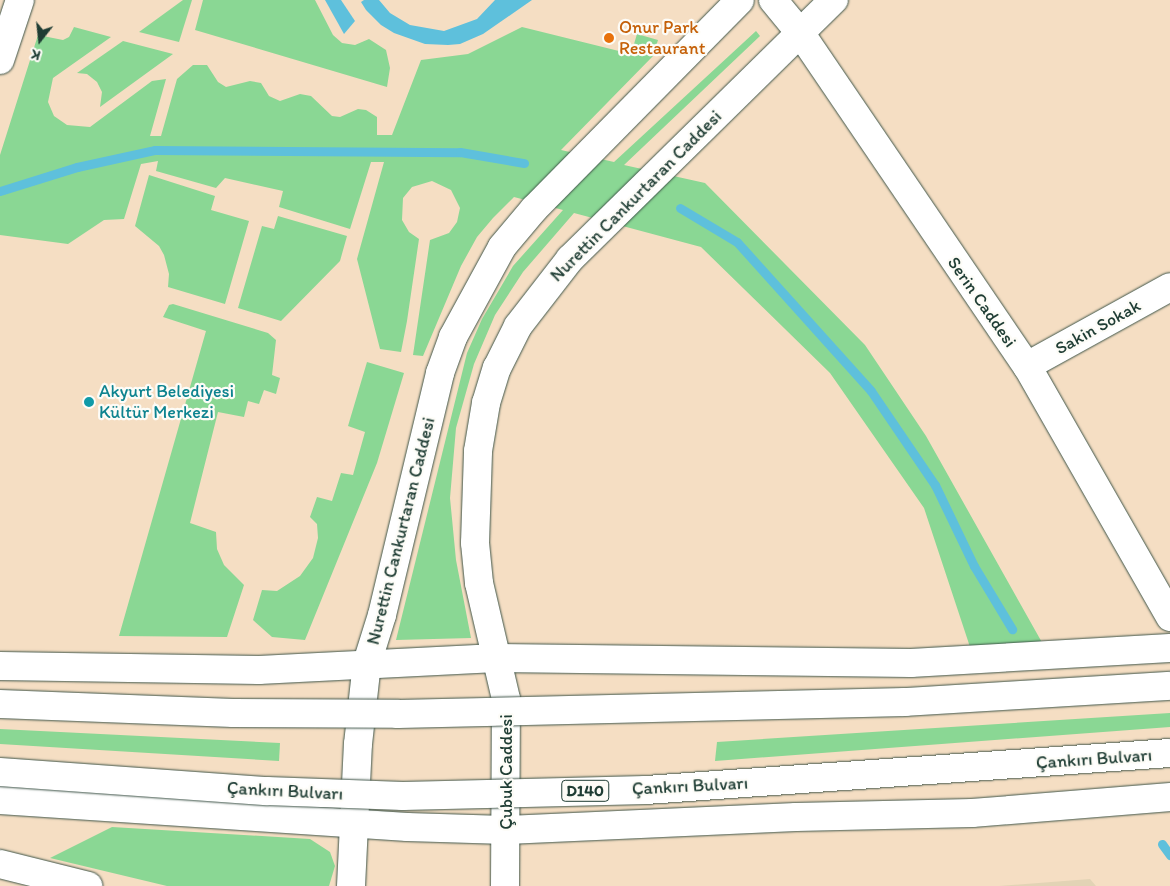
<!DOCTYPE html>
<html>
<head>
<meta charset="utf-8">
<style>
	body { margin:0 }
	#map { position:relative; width:1170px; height:886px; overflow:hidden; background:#f5dec3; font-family:Itim,sans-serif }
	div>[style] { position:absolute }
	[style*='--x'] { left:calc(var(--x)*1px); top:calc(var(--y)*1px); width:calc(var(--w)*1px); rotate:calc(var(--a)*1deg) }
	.built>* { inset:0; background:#e2d3b5 }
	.green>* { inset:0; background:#8ad794 }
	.water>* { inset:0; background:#5ec0dc }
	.stream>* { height:9px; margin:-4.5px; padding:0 4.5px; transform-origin:4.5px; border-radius:4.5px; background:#5ec0dc }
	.roads { filter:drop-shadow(0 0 1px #3f5549) drop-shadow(0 0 1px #3f5549) }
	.street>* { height:28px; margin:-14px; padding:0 14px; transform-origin:14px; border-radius:14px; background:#fff }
	.secondary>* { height:28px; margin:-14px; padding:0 14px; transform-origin:14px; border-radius:14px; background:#fff }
	.bridges { filter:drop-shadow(0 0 1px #3f5549) drop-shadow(0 0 1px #3f5549) }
	.highway-bridge>* { height:28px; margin:-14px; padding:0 14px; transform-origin:14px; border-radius:14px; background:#fff }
	.dots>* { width:14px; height:14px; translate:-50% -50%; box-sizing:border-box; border:2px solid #fdfcf7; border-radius:50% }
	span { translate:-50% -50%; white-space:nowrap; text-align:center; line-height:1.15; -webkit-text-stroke:4.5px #fdfcf7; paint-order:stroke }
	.shield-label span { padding:1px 4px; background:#fdfcf7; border:1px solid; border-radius:4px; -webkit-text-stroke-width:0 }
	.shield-label { font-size:16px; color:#1f3d34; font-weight:700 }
	.food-label { font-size:18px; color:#c56008 }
	.left { translate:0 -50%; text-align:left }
	.street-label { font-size:18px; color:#1f3d34 }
	.culture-label { font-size:18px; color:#0d838f }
	.north { position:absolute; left:15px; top:15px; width:50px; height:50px; -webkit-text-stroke:4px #fdfcf7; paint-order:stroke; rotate:196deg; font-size:14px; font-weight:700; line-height:20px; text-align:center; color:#1f3d34 }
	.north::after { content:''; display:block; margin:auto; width:18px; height:22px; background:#1f3d34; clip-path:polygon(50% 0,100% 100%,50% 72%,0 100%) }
</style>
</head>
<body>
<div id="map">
	<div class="built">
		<div style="clip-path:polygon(1090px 879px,1096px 886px,999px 886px)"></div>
	</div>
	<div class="green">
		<div style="clip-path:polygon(183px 0,192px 0,179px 42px,139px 32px)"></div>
		<div style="clip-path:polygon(203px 0,315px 0,333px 35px,342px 43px,355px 45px,369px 39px,386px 50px,390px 68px,387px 87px,195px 30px)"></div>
		<div style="clip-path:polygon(74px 27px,111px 37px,53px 78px,48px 102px,54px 116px,67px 125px,90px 127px,152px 81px,166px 79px,150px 136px,161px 136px,177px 79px,193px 65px,207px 65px,218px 82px,226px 87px,250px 81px,261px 83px,269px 96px,280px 101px,300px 94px,311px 96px,332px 116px,340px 117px,358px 109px,366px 110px,377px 117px,377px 135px,392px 135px,421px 60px,468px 54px,522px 27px,631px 54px,637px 34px,658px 40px,653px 56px,561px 150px,614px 162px,756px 31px,760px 36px,624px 165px,705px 183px,865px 345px,926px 436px,1044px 646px,971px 650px,924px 508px,830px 373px,701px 247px,574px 213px,523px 272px,495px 315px,474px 364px,456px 428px,450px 498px,456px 560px,471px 638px,396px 640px,467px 353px,482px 319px,513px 266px,563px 210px,514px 197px,493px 218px,477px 237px,461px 266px,423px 356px,413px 355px,430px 240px,449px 233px,457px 222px,460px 208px,451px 190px,432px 181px,412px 187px,403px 198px,402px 220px,409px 232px,419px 239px,407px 321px,401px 352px,380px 349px,357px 259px,384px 162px,371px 162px,350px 229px,279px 207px,283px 191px,225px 178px,216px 188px,156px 171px,158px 161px,141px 164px,124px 219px,104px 220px,68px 244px,0 235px,0 155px,38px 35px,63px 40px,69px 37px)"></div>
		<div style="clip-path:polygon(123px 41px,173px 54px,100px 107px,102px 92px,97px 82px,87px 74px,77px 73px)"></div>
		<div style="clip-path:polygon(149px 175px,215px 196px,211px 210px,249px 221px,225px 304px,168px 287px,169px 274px,164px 255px,159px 246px,135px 226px)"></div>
		<div style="clip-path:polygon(278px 216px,347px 236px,340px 261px,281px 321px,238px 308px,262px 226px,274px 229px)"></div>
		<div style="clip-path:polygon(173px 304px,268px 333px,276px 340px,272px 375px,280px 378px,276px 394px,264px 390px,259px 404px,248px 401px,244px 417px,218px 412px,190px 523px,216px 532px,217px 549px,224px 565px,244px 585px,227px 637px,119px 636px,206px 331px,163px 317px,169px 305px)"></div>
		<div style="clip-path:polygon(367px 362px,404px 373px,377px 463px,305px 640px,272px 637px,253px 620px,262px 590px,277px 591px,300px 576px,313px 558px,318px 538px,317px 524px,310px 517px,317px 497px,332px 501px,341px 473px,353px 475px,365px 432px,348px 426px)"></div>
		<div style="clip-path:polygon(1170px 713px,1170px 727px,715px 761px,717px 742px)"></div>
		<div style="clip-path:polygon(0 729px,280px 743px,279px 761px,0 744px)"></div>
		<div style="clip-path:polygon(112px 827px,310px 839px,330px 852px,335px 866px,329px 886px,167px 886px,50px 858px)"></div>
	</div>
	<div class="water">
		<div style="clip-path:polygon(325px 0,341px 0,355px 21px,344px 34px)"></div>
		<div style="clip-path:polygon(364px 0,379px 0,390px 13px,410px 25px,444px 31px,477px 19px,495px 0,532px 0,483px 34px,460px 44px,448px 45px,425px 44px,394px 33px,381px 25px,366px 10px,361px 2px)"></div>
	</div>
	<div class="stream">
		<div style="--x:0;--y:191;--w:81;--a:-17.3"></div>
		<div style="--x:77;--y:167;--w:80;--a:-12.3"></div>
		<div style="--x:155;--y:150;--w:305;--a:0.4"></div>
		<div style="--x:460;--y:152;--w:65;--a:9.8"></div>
		<div style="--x:680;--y:208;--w:66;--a:30.8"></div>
		<div style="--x:737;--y:242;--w:200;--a:48"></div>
		<div style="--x:871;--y:391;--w:114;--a:55.8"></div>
		<div style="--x:935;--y:485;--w:90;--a:64.3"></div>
		<div style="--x:974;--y:566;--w:74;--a:58.9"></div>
		<div style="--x:1162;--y:844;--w:14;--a:54"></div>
	</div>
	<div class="roads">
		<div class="street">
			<div style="--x:773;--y:0;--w:44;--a:50.5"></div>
			<div style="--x:801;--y:34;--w:402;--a:55.8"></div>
			<div style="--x:1027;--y:366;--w:289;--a:60.3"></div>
			<div style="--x:1027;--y:366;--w:163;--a:-28.9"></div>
		</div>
		<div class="secondary">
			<div style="--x:0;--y:60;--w:63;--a:-71.6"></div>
			<div style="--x:0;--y:666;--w:259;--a:0.9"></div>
			<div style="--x:259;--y:670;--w:238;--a:-2.9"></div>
			<div style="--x:497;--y:658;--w:414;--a:0.7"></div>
			<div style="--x:911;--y:663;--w:259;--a:-3.3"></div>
			<div style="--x:0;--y:800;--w:408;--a:3.8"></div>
			<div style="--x:407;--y:827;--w:100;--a:1.7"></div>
			<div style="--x:507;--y:830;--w:289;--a:-2.6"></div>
			<div style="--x:796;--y:817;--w:176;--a:-1.3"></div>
			<div style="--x:972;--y:813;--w:199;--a:-4.6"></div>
			<div style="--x:0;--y:864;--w:91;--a:14"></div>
			<div style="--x:351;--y:886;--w:142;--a:-87.2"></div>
			<div style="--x:358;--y:744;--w:81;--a:-83.7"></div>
			<div style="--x:367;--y:663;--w:50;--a:-72.6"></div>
			<div style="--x:382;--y:615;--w:249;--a:-76.5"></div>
			<div style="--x:440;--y:373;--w:38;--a:-70"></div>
			<div style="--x:453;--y:337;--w:102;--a:-61.4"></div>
			<div style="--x:502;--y:247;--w:50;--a:-49.9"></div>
			<div style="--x:534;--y:209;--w:293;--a:-45.4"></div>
			<div style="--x:505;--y:886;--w:187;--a:-89.7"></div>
			<div style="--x:506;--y:699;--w:119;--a:-103.1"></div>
			<div style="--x:479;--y:583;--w:40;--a:-95.7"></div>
			<div style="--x:475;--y:543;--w:92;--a:-88.1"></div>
			<div style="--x:478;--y:451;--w:49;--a:-80.5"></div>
			<div style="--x:486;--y:403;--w:37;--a:-73"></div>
			<div style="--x:497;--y:368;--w:47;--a:-63.4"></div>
			<div style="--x:518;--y:326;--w:85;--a:-52.2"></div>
			<div style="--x:570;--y:259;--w:370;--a:-44.5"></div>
		</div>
	</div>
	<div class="bridges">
		<div class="highway-bridge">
			<div style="--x:0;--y:704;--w:233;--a:2.2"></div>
			<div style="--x:233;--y:713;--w:165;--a:0.3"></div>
			<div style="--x:398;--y:714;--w:507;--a:-1.36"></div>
			<div style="--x:905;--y:702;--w:265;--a:-3.5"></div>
			<div style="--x:0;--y:772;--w:268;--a:4.1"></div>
			<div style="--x:267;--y:791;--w:136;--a:2.1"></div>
			<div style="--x:403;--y:796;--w:243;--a:-1.4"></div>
			<div style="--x:646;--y:790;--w:525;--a:-4.04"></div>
		</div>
	</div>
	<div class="dots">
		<div style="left:609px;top:38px;background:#e8710a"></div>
		<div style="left:89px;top:402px;background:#0f9aa8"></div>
	</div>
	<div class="shield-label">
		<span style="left:585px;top:791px">D140</span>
	</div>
	<div class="food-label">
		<span class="left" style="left:619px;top:38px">Onur Park<br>Restaurant</span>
	</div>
	<div class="street-label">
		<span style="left:636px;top:196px;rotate:-45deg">Nurettin Cankurtaran Caddesi</span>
		<span style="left:982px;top:302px;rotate:55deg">Serin Caddesi</span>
		<span style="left:1098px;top:327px;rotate:-29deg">Sakin Sokak</span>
		<span style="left:401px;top:531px;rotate:-76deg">Nurettin Cankurtaran Caddesi</span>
		<span style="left:1094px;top:759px;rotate:-4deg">Çankırı Bulvarı</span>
		<span style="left:506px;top:772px;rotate:-90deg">Çubuk Caddesi</span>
		<span style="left:690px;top:786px;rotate:-3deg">Çankırı Bulvarı</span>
		<span style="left:285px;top:791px;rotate:3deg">Çankırı Bulvarı</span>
	</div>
	<div class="culture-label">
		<span class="left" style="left:99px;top:402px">Akyurt Belediyesi<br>Kültür Merkezi</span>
	</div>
	<div class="north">K</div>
</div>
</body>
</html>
